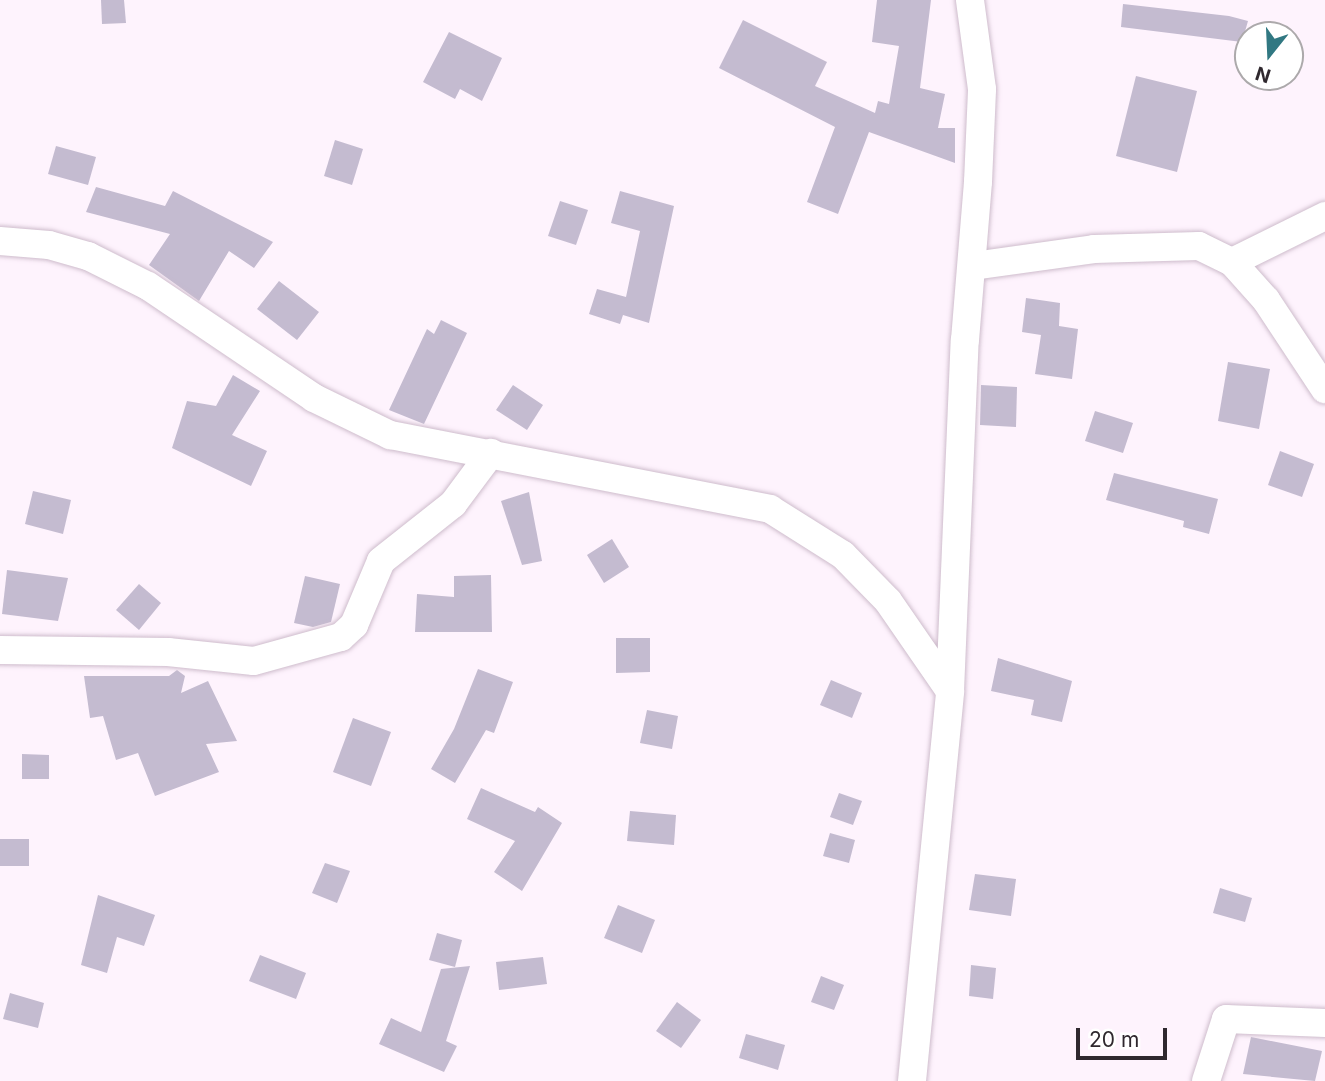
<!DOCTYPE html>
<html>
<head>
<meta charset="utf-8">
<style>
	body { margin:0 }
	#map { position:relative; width:1325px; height:1081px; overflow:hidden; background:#fef3fd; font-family:Inter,sans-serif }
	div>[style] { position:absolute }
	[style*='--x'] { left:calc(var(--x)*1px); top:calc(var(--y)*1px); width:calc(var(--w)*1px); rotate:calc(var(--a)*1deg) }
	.building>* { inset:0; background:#c4bbd0 }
	.roads { filter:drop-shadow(0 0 2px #cebccc) drop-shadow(0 0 2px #cebccc) }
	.minor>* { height:28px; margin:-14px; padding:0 14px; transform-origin:14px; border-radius:14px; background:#fff }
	span { translate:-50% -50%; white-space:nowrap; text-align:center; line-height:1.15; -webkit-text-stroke:5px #fff; paint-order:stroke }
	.north { position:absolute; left:1234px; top:21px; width:70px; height:70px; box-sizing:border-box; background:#fff; border:2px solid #aca9ab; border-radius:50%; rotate:198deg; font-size:19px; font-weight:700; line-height:28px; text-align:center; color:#2f282e }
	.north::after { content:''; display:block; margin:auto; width:24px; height:32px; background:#317882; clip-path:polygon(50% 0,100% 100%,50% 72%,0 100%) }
	.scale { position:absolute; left:1076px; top:1028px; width:91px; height:32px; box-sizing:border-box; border:4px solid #2f282e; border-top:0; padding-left:9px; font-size:21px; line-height:24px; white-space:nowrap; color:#2f282e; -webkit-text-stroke:5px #fff; paint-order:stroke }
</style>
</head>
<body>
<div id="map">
	<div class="building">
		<div style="clip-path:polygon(101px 0,124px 0,126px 23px,102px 24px)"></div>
		<div style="clip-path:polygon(877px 0,931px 0,920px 88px,945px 94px,938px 128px,955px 128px,955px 163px,869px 132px,838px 214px,807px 202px,835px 127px,719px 68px,743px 20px,827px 62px,815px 86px,875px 113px,878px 101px,889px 104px,899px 46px,872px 42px)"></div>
		<div style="clip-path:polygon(1123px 4px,1229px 16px,1248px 21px,1242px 42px,1121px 27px)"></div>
		<div style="clip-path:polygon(449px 32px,502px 58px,482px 101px,460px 89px,455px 99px,423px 82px)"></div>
		<div style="clip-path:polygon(1136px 76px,1197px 91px,1177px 172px,1116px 156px)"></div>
		<div style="clip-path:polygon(335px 140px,363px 149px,352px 185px,324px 176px)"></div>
		<div style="clip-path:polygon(56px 146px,96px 157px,88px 185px,48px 174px)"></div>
		<div style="clip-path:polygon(96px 187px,165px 206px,173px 191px,273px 242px,254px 268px,229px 251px,199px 301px,149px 265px,170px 234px,86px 212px)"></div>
		<div style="clip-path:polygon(620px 191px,674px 206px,649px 323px,623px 315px,620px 324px,589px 314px,597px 289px,626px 297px,640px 231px,611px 223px)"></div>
		<div style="clip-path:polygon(560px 201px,588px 210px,576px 245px,548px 236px)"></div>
		<div style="clip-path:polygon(279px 281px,319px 312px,297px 340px,257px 309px)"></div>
		<div style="clip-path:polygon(1026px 298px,1060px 303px,1059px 326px,1078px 329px,1072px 379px,1035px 374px,1041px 335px,1022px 332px)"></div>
		<div style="clip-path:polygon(441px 320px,467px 333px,424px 424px,389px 410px,427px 329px,434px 334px)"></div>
		<div style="clip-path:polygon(1228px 362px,1270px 369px,1259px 429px,1218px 421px)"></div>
		<div style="clip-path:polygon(233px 375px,260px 391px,232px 435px,267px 451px,251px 486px,172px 448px,187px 401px,216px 406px)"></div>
		<div style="clip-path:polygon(513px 385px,543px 405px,527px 430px,496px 410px)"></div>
		<div style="clip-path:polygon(981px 385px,1017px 387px,1016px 427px,980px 425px)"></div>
		<div style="clip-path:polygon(1095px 411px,1133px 423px,1123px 453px,1085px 441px)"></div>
		<div style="clip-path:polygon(1280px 451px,1314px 464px,1302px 497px,1268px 485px)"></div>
		<div style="clip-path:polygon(1114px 473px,1218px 499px,1209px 534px,1183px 527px,1184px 521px,1106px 500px)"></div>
		<div style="clip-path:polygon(33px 491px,71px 500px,63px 534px,25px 524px)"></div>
		<div style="clip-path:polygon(529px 492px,542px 561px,522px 565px,501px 501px)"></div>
		<div style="clip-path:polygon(612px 539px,629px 567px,604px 583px,587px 555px)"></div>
		<div style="clip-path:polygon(7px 570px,68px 578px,58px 621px,2px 614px)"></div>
		<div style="clip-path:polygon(491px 575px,492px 632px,415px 632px,417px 594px,454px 597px,454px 576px)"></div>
		<div style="clip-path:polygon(305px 576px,340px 584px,331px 622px,313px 627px,294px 623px)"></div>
		<div style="clip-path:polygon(139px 584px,161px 603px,139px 630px,116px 610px)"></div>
		<div style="clip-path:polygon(616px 638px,650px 638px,650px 672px,616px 673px)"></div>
		<div style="clip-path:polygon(998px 658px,1072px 681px,1062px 722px,1031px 715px,1034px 700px,991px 691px)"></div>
		<div style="clip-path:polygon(478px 669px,513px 682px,494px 733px,486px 730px,455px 783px,431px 769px,454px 729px)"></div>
		<div style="clip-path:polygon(177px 670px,185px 676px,181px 693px,208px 681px,237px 741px,206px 744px,219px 772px,155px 796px,138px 753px,116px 760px,103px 716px,90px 718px,84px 676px,169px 676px)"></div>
		<div style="clip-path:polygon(831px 680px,862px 693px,852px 718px,820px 705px)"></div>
		<div style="clip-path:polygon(647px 710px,678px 716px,672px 749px,640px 743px)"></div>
		<div style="clip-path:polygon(353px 718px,391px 732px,371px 786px,333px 772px)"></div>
		<div style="clip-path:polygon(22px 754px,49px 755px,49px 779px,22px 779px)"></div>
		<div style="clip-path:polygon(481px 788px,535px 812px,538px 807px,562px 823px,522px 891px,494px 872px,515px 841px,467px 819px)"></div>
		<div style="clip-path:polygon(839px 793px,862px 801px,853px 825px,830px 817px)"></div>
		<div style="clip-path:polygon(630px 811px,676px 815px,674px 845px,627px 841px)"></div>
		<div style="clip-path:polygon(830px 833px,855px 840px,849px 863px,823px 856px)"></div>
		<div style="clip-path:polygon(0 839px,29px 839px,29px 866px,0 866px)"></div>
		<div style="clip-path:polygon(325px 863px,350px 871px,337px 903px,312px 893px)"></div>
		<div style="clip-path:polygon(975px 874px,1016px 879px,1011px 916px,969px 910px)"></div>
		<div style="clip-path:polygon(1220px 888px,1252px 898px,1245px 922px,1213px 913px)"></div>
		<div style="clip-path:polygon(98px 895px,155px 915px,144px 946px,117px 937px,107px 973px,81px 965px)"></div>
		<div style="clip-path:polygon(618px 905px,655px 920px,642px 953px,604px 938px)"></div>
		<div style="clip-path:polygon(437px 933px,462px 940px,455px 967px,429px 960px)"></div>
		<div style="clip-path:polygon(260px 955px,306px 973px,296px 999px,249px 981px)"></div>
		<div style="clip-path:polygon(543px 957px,547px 984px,499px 990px,496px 962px)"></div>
		<div style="clip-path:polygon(971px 965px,996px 968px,993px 999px,969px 996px)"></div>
		<div style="clip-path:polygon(470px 966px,446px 1041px,457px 1046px,444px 1072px,379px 1044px,391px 1018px,421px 1032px,441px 969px)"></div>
		<div style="clip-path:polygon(821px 976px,844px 985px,834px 1010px,811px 1002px)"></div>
		<div style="clip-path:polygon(10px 993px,44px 1003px,38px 1028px,3px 1019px)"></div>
		<div style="clip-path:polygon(677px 1002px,701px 1020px,681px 1048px,656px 1031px)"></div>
		<div style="clip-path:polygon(746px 1034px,785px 1045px,778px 1070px,739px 1058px)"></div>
		<div style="clip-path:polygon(1251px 1037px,1322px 1051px,1315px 1081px,1243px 1074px)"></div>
	</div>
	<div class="roads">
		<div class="minor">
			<div style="--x:0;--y:241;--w:49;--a:4.7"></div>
			<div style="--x:49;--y:245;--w:41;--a:15.8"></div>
			<div style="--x:88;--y:256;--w:67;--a:26.6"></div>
			<div style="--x:148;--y:286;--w:200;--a:34"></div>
			<div style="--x:314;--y:398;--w:85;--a:26"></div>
			<div style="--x:390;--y:435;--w:387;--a:11"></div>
			<div style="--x:770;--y:509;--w:86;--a:32.2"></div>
			<div style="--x:843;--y:555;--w:64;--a:45.6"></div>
			<div style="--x:888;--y:601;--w:109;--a:55.4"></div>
			<div style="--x:1232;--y:262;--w:104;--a:-26.3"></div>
			<div style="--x:973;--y:266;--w:122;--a:-8"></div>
			<div style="--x:1094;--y:249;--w:105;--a:-1.6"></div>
			<div style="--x:1199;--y:246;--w:37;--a:26"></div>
			<div style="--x:1232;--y:262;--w:51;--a:48.2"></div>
			<div style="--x:1266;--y:300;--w:107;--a:56.5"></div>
			<div style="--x:0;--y:650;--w:168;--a:0.7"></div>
			<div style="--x:168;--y:652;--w:86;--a:6"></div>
			<div style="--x:254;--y:661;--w:90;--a:-15.4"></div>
			<div style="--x:341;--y:637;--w:18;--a:-43"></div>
			<div style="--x:354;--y:625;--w:69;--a:-67.1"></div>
			<div style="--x:381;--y:561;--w:92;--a:-38.4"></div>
			<div style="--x:453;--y:504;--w:64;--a:-53.3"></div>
			<div style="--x:912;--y:1081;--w:392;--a:-84.4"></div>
			<div style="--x:950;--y:691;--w:351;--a:-87.6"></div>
			<div style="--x:965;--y:340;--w:159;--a:-85.3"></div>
			<div style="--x:978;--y:182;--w:93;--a:-87.5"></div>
			<div style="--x:982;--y:89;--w:90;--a:-97.7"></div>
			<div style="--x:1206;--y:1081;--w:65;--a:-72.1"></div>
			<div style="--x:1226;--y:1019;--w:99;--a:2.3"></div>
		</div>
	</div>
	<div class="north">N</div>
	<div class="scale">20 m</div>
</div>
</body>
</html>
